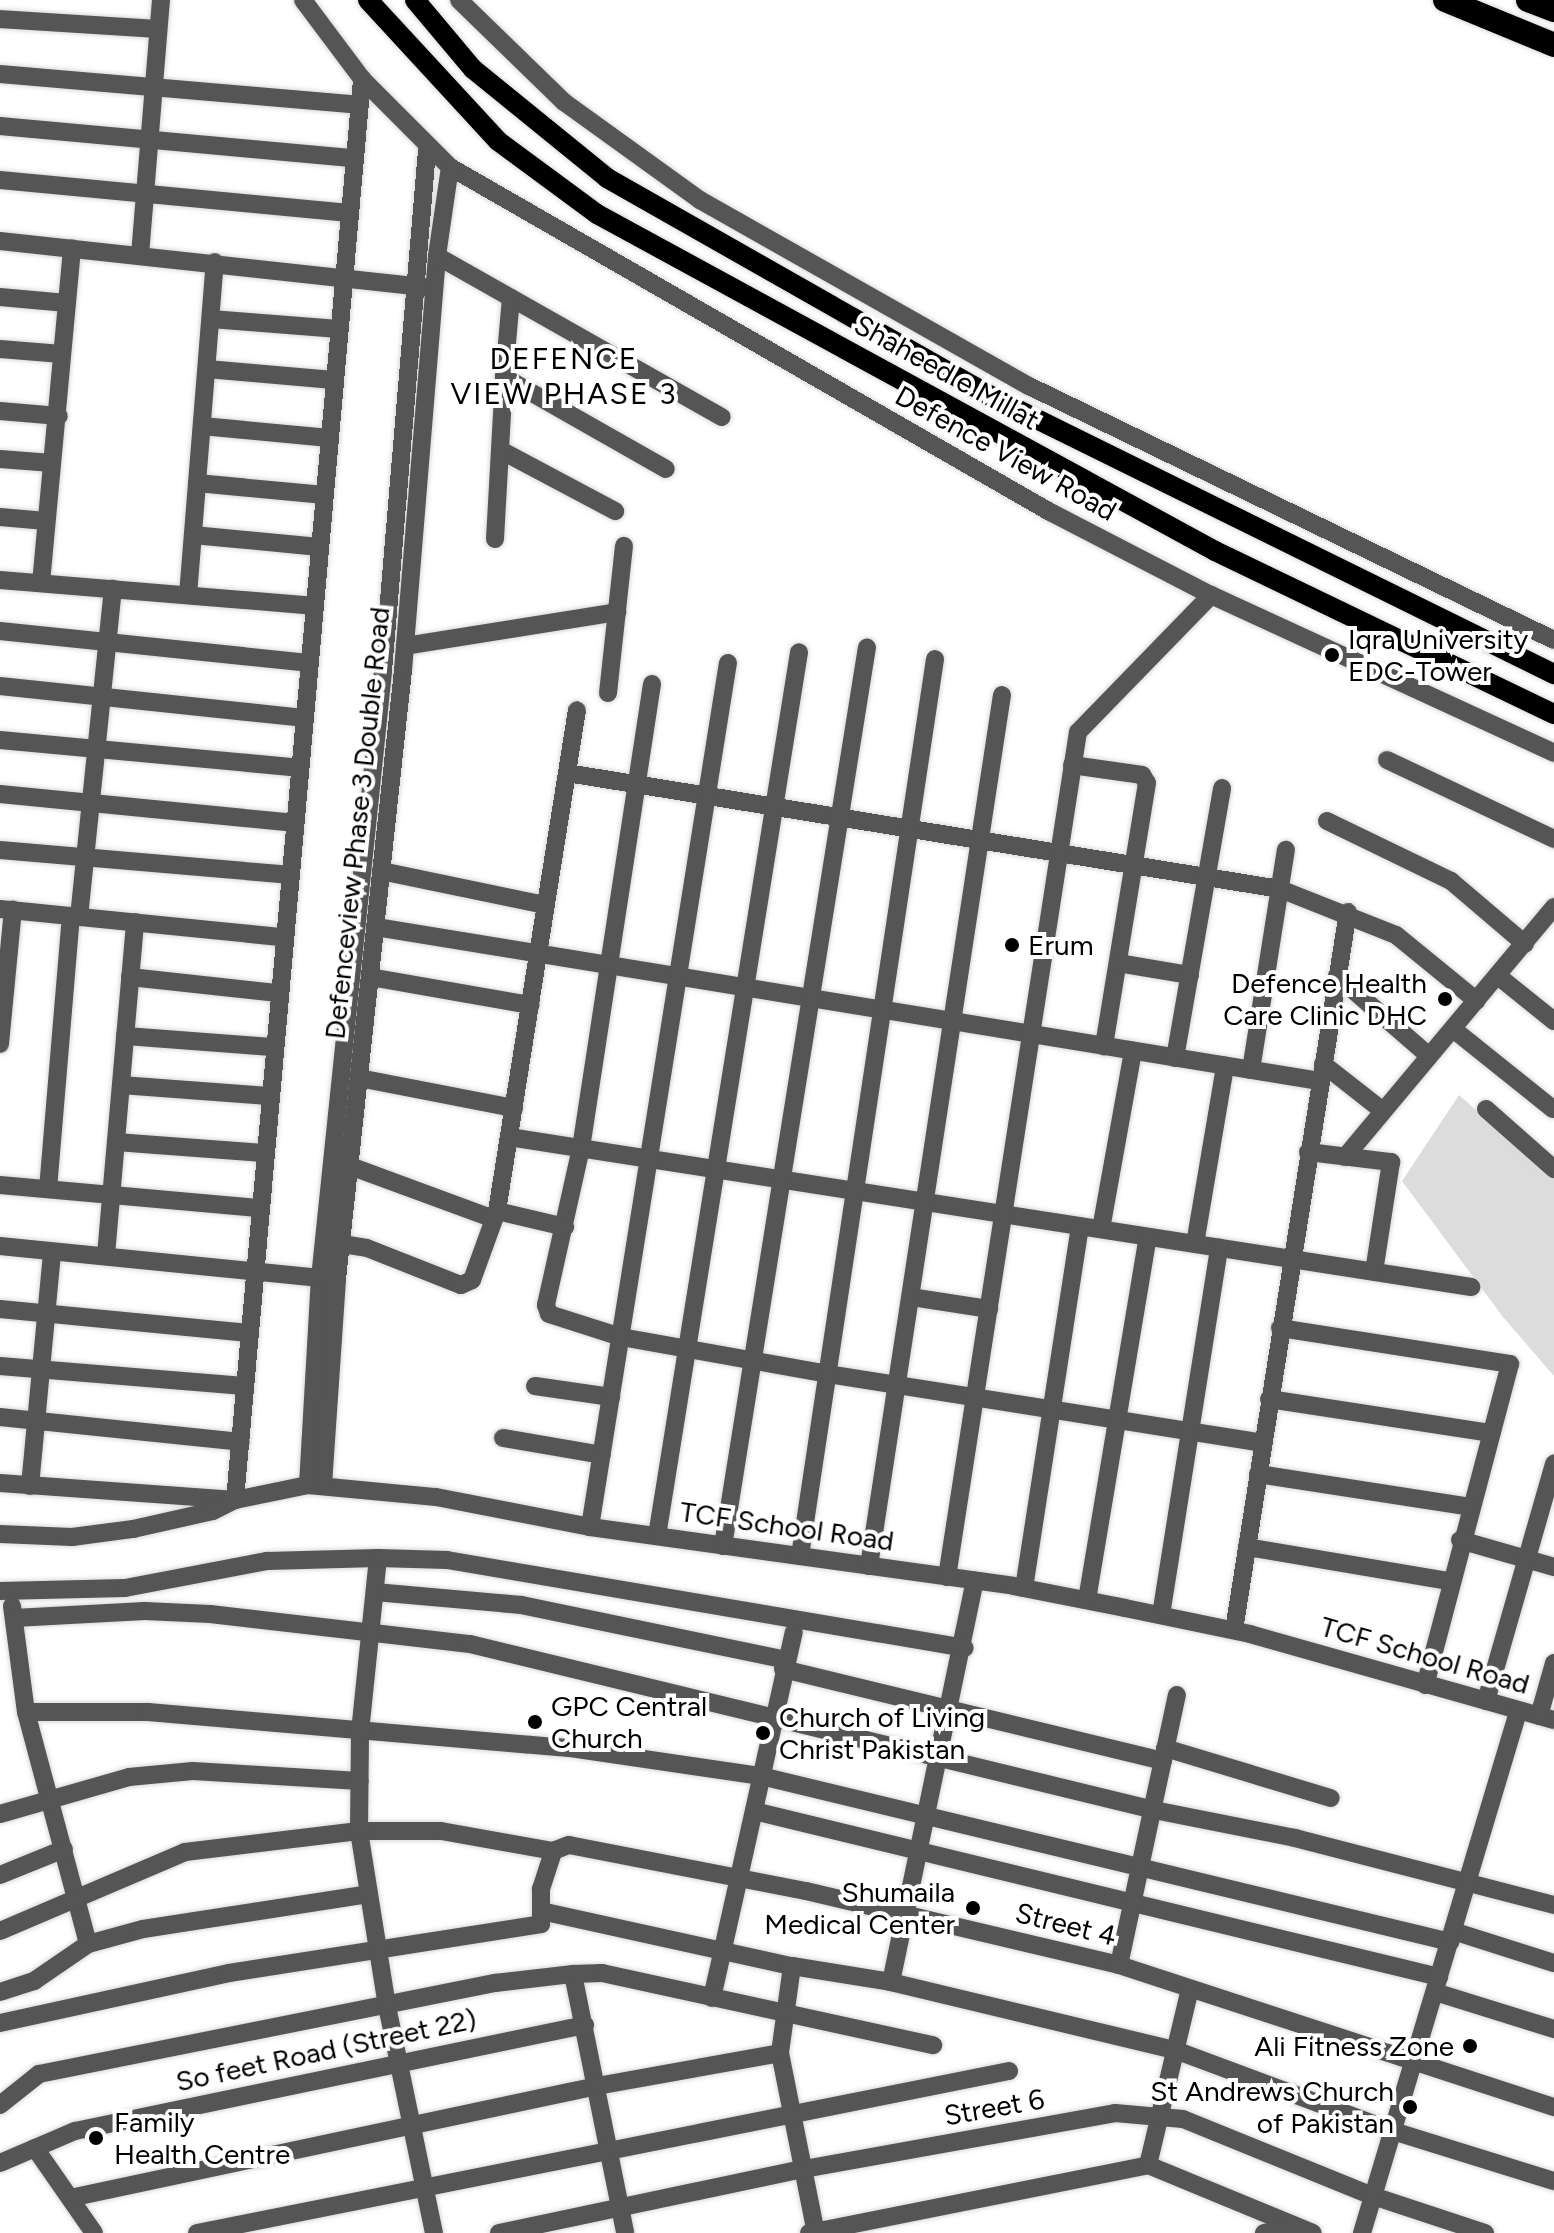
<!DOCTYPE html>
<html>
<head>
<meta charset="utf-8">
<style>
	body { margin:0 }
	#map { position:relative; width:1554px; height:2233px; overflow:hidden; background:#fff; font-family:Figtree,sans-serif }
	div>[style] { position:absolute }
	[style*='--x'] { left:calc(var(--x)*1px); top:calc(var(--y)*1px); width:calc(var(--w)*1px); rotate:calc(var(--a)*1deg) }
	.green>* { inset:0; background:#dcdcdc }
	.roads { filter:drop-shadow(0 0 2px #dbdbdb) drop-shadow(0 0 2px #dbdbdb) }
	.minor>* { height:18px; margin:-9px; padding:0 9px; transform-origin:9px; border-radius:9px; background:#555 }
	.major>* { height:20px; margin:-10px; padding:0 10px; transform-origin:10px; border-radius:10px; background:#000 }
	.highway>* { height:24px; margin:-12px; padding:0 12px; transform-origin:12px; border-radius:12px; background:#000 }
	.dots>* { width:22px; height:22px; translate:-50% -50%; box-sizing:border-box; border:4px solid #fff; border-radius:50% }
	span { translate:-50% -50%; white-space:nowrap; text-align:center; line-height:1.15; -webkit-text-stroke:8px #fff; paint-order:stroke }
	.street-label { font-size:28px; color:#000 }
	.poi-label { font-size:28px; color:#000 }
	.left { translate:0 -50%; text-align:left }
	.right { translate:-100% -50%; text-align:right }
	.neighbourhood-label { font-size:30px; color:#000; letter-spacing:2px }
</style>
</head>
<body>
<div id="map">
	<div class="green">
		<div style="clip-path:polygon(1459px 1095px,1554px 1179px,1554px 1376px,1503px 1317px,1402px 1181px)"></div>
	</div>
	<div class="roads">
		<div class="minor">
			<div style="--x:303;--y:0;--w:99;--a:53.2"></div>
			<div style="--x:362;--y:79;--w:124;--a:45"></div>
			<div style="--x:450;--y:167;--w:692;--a:29.9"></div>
			<div style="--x:1050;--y:512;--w:181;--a:27.3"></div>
			<div style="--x:1211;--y:595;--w:378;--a:24.7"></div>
			<div style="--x:459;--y:0;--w:146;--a:44.2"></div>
			<div style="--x:564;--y:102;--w:168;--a:35.8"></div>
			<div style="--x:700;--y:200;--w:378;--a:29.5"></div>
			<div style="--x:1029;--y:386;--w:583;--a:25.82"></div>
			<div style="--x:0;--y:19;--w:157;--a:3.6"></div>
			<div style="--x:0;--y:74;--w:360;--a:4.9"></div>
			<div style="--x:0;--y:126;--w:355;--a:5.2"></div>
			<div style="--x:0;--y:180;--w:351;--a:5.4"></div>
			<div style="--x:0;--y:241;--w:428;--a:6.2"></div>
			<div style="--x:140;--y:255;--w:256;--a:-85.3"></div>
			<div style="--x:437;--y:256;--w:327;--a:29.5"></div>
			<div style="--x:0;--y:297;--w:67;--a:5.1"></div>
			<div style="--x:511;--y:298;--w:79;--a:95.1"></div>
			<div style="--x:504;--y:377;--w:186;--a:29.6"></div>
			<div style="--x:211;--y:319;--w:128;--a:4.5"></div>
			<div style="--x:0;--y:349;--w:62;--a:4.6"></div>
			<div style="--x:207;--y:369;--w:127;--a:5"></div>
			<div style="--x:0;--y:411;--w:59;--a:4.8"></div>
			<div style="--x:202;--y:426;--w:128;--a:5.4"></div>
			<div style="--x:504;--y:452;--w:126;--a:28"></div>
			<div style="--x:0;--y:459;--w:52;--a:4.4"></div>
			<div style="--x:197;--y:483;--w:128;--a:5.4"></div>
			<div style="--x:0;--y:517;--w:46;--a:5"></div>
			<div style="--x:193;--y:535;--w:127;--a:5.4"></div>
			<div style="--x:495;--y:539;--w:162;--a:-86.8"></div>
			<div style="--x:0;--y:580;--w:314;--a:4.7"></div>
			<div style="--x:41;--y:583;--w:336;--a:-84.7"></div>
			<div style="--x:188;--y:595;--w:334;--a:-85.4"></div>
			<div style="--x:0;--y:631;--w:310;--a:5.9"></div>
			<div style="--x:405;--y:646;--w:215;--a:-9.1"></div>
			<div style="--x:652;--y:684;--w:469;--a:98.7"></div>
			<div style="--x:581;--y:1148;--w:161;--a:102.6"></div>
			<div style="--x:546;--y:1305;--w:9;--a:72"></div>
			<div style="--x:549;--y:1314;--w:76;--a:17.7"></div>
			<div style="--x:621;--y:1337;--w:210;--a:10.1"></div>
			<div style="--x:828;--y:1374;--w:440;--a:9"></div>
			<div style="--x:0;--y:686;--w:305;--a:6"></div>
			<div style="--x:608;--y:693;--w:148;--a:-83.8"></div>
			<div style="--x:0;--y:740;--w:300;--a:5.3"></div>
			<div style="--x:1387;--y:760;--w:185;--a:25.3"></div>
			<div style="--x:1072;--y:765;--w:71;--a:8.1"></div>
			<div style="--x:1142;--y:775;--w:9;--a:58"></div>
			<div style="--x:1147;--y:783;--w:267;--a:99.3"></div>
			<div style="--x:567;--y:773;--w:722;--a:9.24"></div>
			<div style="--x:1280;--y:889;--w:125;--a:21.6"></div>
			<div style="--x:1396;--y:935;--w:104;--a:39.2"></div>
			<div style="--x:0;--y:794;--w:295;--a:5.6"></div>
			<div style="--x:1327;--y:821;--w:138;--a:25.8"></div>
			<div style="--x:1451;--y:881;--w:97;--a:40.4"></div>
			<div style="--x:0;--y:850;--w:290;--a:4.9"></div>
			<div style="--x:381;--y:871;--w:167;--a:11.7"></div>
			<div style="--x:0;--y:909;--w:284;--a:5.7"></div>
			<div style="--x:79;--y:917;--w:330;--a:-84.1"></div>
			<div style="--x:376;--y:927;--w:956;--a:9.27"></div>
			<div style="--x:1118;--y:963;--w:73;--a:9.5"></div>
			<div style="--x:1337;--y:976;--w:122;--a:41"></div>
			<div style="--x:1498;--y:976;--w:72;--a:38.8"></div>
			<div style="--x:130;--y:977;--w:149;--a:6.2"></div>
			<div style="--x:370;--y:977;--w:163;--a:9.9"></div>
			<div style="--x:1453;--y:1029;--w:128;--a:38.7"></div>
			<div style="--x:125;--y:1036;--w:148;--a:4.3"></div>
			<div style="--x:0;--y:1044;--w:135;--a:-84.5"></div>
			<div style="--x:1175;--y:1058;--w:274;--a:-80.1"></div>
			<div style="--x:1323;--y:1064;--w:76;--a:38.1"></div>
			<div style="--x:1251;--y:1070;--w:223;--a:-81"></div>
			<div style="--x:359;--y:1078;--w:158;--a:11"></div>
			<div style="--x:121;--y:1085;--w:148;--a:4.3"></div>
			<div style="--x:1486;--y:1109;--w:91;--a:41.4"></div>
			<div style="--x:509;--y:1137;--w:974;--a:8.86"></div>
			<div style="--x:116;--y:1142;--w:148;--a:4.3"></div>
			<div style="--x:1308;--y:1152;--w:84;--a:6.9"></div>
			<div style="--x:1391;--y:1162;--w:111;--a:98.8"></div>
			<div style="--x:1345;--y:1157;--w:326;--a:-50.1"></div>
			<div style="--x:350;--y:1166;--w:153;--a:20.2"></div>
			<div style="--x:0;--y:1185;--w:259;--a:5.1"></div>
			<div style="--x:48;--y:1189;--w:274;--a:-85.2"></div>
			<div style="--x:497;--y:1211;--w:70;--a:13.2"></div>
			<div style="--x:1101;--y:1229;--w:181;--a:-79.8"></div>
			<div style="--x:342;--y:1244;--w:25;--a:9"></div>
			<div style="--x:367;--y:1248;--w:101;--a:21.5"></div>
			<div style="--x:461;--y:1285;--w:12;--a:-24"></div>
			<div style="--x:472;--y:1280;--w:73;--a:-70.1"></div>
			<div style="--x:497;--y:1211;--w:507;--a:-80.93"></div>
			<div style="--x:1195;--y:1244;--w:181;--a:-80.4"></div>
			<div style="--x:0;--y:1246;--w:332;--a:5.7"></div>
			<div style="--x:106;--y:1255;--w:334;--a:-85"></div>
			<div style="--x:911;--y:1297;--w:79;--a:8.7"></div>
			<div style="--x:0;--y:1309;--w:250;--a:5.5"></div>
			<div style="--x:1280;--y:1328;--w:233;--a:8.9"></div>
			<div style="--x:1510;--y:1364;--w:332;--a:104.8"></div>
			<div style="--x:0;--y:1366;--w:245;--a:4.7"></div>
			<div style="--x:535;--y:1386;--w:77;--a:8.2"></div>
			<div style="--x:1269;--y:1399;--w:225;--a:8.7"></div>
			<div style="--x:0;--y:1417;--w:242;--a:5.9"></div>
			<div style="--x:503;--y:1438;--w:100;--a:9.7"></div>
			<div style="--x:1258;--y:1474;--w:215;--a:8.8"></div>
			<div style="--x:0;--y:1483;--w:236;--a:4.1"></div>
			<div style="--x:235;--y:1500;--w:75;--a:-11.6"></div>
			<div style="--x:308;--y:1485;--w:129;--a:5.4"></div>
			<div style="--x:436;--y:1497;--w:157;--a:11"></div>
			<div style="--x:590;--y:1527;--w:427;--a:7.9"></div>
			<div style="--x:1013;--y:1586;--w:114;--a:11.1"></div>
			<div style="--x:1125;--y:1608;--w:128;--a:11.7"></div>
			<div style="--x:1250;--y:1634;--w:316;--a:15.8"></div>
			<div style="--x:308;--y:1485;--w:207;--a:-86.7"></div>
			<div style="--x:320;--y:1278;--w:610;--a:-84.07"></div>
			<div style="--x:383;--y:671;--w:523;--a:-85.17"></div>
			<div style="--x:323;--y:1485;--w:206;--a:-86.1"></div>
			<div style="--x:337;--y:1279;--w:613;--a:-83.81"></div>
			<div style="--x:403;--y:670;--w:415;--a:-85.3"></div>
			<div style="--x:437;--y:256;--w:90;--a:-81.7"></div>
			<div style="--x:30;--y:1486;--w:235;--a:-84.6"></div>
			<div style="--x:590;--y:1527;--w:875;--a:-80.93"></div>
			<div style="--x:0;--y:1534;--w:72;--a:2.4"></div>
			<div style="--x:72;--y:1537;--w:62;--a:-7.5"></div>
			<div style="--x:133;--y:1529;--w:82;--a:-12.7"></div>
			<div style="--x:213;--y:1511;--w:25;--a:-27"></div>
			<div style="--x:235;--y:1500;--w:1427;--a:-84.89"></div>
			<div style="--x:657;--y:1536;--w:895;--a:-80.87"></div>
			<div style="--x:1460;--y:1540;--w:98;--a:16"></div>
			<div style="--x:723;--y:1546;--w:910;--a:-80.9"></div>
			<div style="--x:1247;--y:1547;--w:205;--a:9.6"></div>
			<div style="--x:800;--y:1556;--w:907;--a:-81.44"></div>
			<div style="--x:869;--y:1566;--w:881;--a:-81.32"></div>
			<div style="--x:947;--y:1577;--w:855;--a:-81.19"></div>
			<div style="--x:1078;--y:732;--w:191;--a:-45.8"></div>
			<div style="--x:1024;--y:1588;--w:366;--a:-81.2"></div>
			<div style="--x:0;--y:1591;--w:125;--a:-1.4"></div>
			<div style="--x:125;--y:1588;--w:145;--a:-10.8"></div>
			<div style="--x:267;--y:1561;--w:111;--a:-1.5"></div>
			<div style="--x:375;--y:1592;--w:147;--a:5.1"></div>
			<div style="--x:521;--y:1605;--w:271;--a:11.7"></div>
			<div style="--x:1087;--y:1600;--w:368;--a:-80.5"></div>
			<div style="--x:12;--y:1606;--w:107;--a:82.5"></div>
			<div style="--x:26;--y:1712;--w:240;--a:75"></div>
			<div style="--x:1161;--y:1615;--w:372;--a:-81"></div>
			<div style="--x:14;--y:1618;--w:131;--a:-3.1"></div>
			<div style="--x:145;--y:1611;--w:65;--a:2.6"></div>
			<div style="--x:210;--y:1614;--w:262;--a:6.6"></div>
			<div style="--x:470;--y:1644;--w:704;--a:13.64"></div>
			<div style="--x:1154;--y:1810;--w:144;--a:11.2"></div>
			<div style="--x:1295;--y:1838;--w:268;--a:14.5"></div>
			<div style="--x:1234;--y:1630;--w:727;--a:-80.98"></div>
			<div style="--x:783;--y:1669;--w:391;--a:13.6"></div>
			<div style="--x:1486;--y:1701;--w:247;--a:-74"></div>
			<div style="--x:26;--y:1712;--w:122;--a:0"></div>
			<div style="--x:148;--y:1712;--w:423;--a:4.9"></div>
			<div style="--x:569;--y:1748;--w:194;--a:8.3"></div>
			<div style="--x:761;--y:1776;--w:709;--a:13.55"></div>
			<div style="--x:1539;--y:1716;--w:55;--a:-74.2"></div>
			<div style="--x:1165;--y:1748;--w:173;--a:16.8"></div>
			<div style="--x:754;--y:1811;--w:705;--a:13.62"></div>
			<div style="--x:0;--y:1814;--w:134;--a:-16"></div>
			<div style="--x:129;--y:1777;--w:64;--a:-5.4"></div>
			<div style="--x:193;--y:1771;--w:167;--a:3.4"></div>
			<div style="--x:553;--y:1851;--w:17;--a:-21"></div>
			<div style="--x:569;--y:1845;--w:241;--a:11"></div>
			<div style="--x:806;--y:1891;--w:322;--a:13.3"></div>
			<div style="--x:1119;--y:1965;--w:458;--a:18.1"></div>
			<div style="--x:0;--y:1875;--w:69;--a:-22.1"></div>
			<div style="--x:541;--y:1911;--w:257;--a:12.4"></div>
			<div style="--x:792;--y:1966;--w:100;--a:9.2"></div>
			<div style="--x:891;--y:1982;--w:292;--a:13.5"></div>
			<div style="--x:1175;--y:2050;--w:233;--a:20.4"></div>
			<div style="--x:1393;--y:2131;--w:169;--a:17.3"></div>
			<div style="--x:0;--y:1931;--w:201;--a:-23.1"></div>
			<div style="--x:185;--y:1852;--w:175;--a:-6.9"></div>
			<div style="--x:359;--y:1831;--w:82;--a:0"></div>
			<div style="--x:441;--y:1831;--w:114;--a:10.1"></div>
			<div style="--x:1453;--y:1931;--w:106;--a:17.6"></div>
			<div style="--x:1119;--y:1965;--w:276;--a:-77.9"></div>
			<div style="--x:792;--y:1966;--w:88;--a:97.9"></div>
			<div style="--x:780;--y:2053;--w:184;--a:78.7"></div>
			<div style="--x:573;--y:1974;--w:264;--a:78.6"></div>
			<div style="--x:891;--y:1982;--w:410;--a:-78.2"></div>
			<div style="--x:0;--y:1992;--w:36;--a:-18"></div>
			<div style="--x:34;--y:1981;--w:65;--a:-34.4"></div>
			<div style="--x:88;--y:1944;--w:57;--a:-15.3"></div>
			<div style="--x:143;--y:1929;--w:228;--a:-8.8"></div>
			<div style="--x:1435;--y:1992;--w:125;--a:17.3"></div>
			<div style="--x:712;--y:1998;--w:375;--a:-77.4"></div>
			<div style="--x:0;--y:2023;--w:234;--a:-12.3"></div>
			<div style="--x:229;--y:1973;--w:316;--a:-8.9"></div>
			<div style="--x:541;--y:1924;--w:35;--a:-90"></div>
			<div style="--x:541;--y:1889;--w:40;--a:-72"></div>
			<div style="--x:0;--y:2105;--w:50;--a:-38.5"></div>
			<div style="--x:39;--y:2074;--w:465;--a:-11.3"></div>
			<div style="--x:495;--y:1983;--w:79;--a:-6.6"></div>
			<div style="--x:573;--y:1974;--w:29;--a:-2"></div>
			<div style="--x:602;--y:1973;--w:339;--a:12.3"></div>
			<div style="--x:35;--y:2148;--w:103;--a:55.2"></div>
			<div style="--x:0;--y:2163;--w:82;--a:-23.1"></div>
			<div style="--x:75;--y:2131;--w:521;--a:-11.74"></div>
			<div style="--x:1148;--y:2165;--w:181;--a:-76.6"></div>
			<div style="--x:70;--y:2198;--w:539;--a:-12"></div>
			<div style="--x:597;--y:2086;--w:186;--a:-10.2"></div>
			<div style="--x:197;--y:2233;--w:828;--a:-11.28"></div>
			<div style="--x:434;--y:2233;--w:232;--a:-101.7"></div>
			<div style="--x:387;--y:2006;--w:177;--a:-99.1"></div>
			<div style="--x:359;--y:1831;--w:99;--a:-89.4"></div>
			<div style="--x:360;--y:1732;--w:175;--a:-84.1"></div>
			<div style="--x:378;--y:1558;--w:69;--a:1.7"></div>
			<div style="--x:447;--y:1560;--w:525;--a:9.64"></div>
			<div style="--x:499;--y:2233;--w:312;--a:-11.9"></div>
			<div style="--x:804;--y:2169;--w:316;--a:-10.2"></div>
			<div style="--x:1115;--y:2113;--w:68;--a:5"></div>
			<div style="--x:1183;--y:2119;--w:205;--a:22.1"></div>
			<div style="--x:1373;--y:2196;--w:118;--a:18.3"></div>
			<div style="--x:809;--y:2233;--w:346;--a:-11.3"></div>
			<div style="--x:1148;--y:2165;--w:178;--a:22.4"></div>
			<div style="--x:1264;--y:2233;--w:31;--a:-13"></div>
			<div style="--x:1362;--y:2233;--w:544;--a:-73.33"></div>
		</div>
		<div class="major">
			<div style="--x:368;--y:0;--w:192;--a:47.3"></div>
			<div style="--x:498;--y:141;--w:123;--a:36.4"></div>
			<div style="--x:597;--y:214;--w:704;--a:28.6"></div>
			<div style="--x:1215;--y:551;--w:376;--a:25.7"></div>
			<div style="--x:415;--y:0;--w:90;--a:50"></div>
			<div style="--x:473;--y:69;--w:173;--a:39.1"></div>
			<div style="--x:607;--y:178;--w:443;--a:29.6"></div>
			<div style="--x:992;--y:397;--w:627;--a:26.24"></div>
		</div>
		<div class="highway">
			<div style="--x:1445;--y:0;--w:118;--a:22.4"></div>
			<div style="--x:1528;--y:0;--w:28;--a:21"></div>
		</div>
	</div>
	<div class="dots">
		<div style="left:1332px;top:655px;background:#000"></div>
		<div style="left:1012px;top:945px;background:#000"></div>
		<div style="left:1445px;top:999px;background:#000"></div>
		<div style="left:535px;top:1722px;background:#000"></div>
		<div style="left:763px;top:1733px;background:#000"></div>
		<div style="left:973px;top:1908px;background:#000"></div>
		<div style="left:1470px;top:2046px;background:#000"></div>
		<div style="left:1410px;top:2107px;background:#000"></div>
		<div style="left:96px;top:2138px;background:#000"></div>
	</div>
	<div class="street-label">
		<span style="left:947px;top:372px;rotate:29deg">Shaheed e Millat</span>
		<span style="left:1006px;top:453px;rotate:29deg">Defence View Road</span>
		<span style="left:357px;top:823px;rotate:-84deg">Defenceview Phase 3 Double Road</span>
		<span style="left:787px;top:1526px;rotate:8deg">TCF School Road</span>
		<span style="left:1425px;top:1655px;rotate:16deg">TCF School Road</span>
		<span style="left:1066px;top:1924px;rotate:14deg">Street 4</span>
		<span style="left:326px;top:2050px;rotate:-12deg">So feet Road (Street 22)</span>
		<span style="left:994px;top:2107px;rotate:-10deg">Street 6</span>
	</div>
	<div class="poi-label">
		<span class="left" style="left:1348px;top:655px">Iqra University<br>EDC-Tower</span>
		<span class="left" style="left:1028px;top:945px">Erum</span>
		<span class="right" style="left:1427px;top:999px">Defence Health<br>Care Clinic DHC</span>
		<span class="left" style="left:551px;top:1722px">GPC Central<br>Church</span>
		<span class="left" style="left:779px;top:1733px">Church of Living<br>Christ Pakistan</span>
		<span class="right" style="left:955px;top:1908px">Shumaila<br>Medical Center</span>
		<span class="right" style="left:1454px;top:2046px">Ali Fitness Zone</span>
		<span class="right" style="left:1394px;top:2107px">St Andrews Church<br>of Pakistan</span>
		<span class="left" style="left:114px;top:2138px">Family<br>Health Centre</span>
	</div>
	<div class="neighbourhood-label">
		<span style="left:564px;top:376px">DEFENCE<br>VIEW PHASE 3</span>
	</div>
</div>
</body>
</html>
